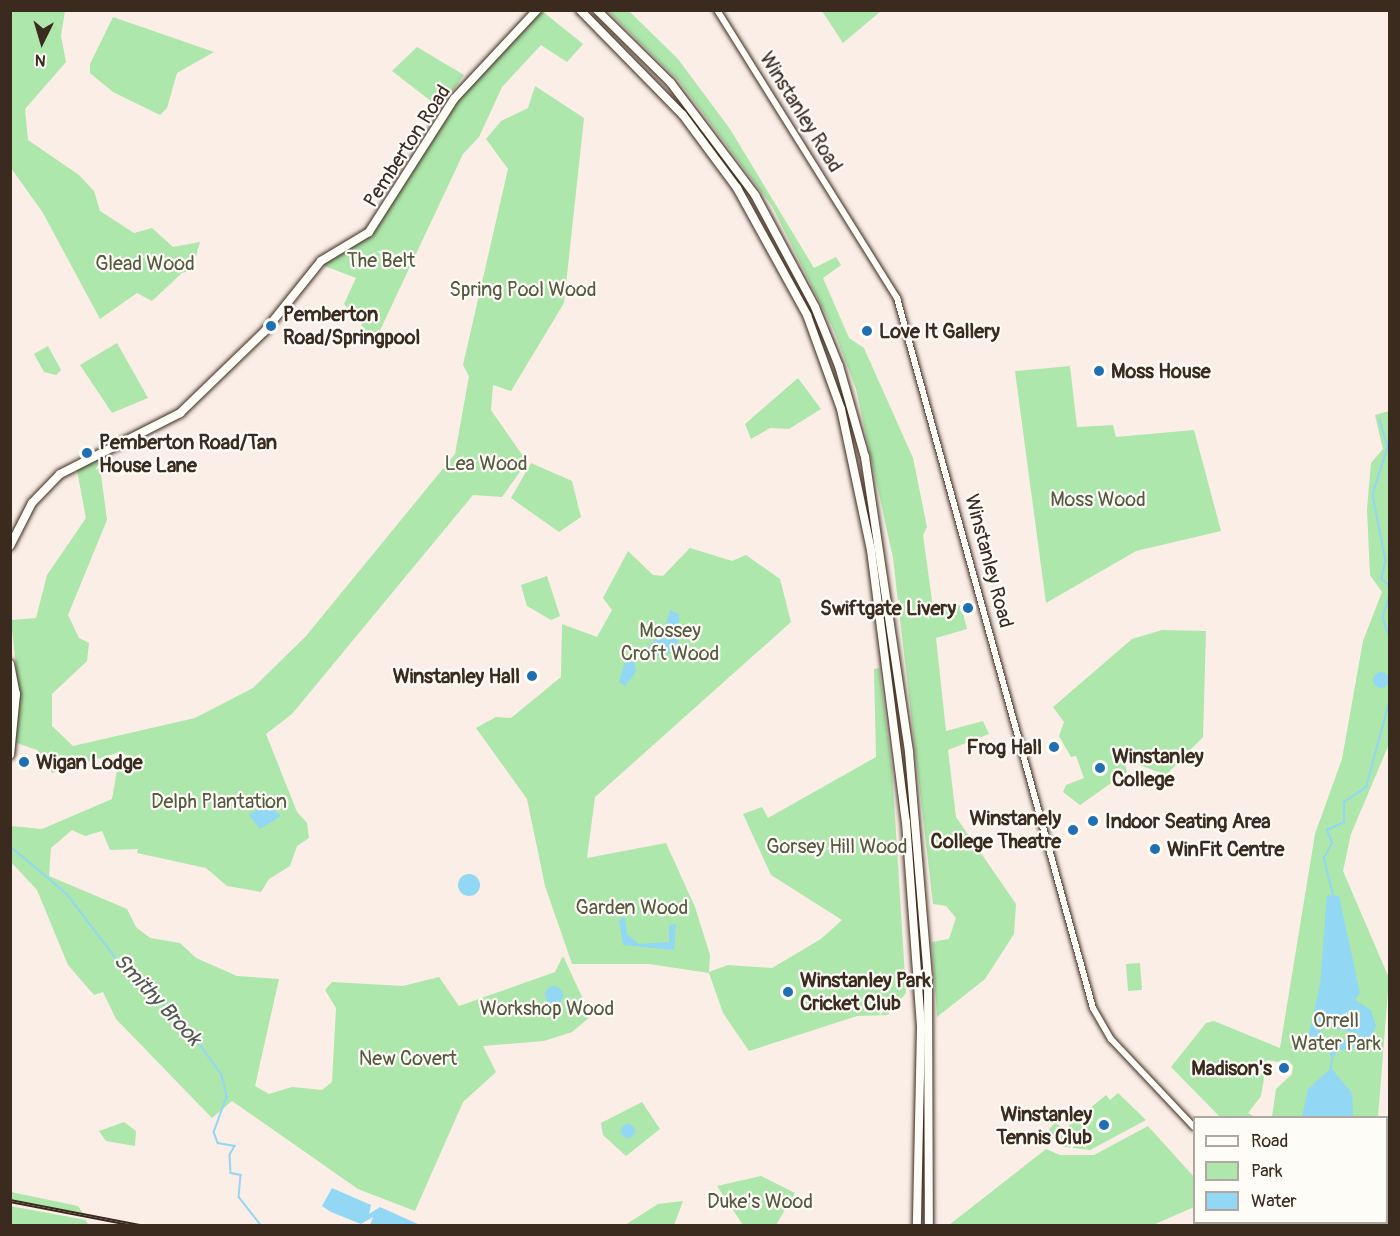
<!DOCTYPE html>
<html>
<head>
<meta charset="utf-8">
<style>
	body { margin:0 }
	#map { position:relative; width:1400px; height:1236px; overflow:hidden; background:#faeee6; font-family:Pangolin,sans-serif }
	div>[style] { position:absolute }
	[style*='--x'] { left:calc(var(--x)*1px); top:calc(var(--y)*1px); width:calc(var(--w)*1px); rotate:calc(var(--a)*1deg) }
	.green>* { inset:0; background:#ade7ab }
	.water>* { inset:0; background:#92d7f3 }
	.round { border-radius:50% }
	.stream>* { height:1.5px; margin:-0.75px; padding:0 0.75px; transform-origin:0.75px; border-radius:0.75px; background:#92d7f3 }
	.roads { filter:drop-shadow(0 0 2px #3b2a1e) drop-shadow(0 0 2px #3b2a1e) }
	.tertiary>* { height:6px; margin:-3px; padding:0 3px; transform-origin:3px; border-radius:3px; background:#fdfcf7 }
	.primary>* { height:8px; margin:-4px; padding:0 4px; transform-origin:4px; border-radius:4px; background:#fdfcf7 }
	.motorway>* { height:8px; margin:-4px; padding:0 4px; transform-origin:4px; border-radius:4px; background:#fdfcf7 }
	.rail>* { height:4px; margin-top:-2px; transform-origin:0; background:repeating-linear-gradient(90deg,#fdfcf7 0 4.5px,#3b2a1e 0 9px); box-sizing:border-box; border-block:2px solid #3b2a1e }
	.dots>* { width:16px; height:16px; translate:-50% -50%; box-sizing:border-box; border:3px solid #fdfcf7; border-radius:50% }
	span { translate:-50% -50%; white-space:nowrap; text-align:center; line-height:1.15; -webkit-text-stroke:4.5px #fdfcf7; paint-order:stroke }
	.street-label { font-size:20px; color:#3b2a1e }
	.park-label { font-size:20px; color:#585941 }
	.poi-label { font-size:20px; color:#3b2a1e; font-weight:700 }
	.left { translate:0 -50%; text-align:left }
	.right { translate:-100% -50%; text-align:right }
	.water-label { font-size:21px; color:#515553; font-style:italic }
	.frame { position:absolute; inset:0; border:12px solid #3b2a1e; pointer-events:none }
	.legend { position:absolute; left:1193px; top:1116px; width:195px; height:108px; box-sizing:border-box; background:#fdfcf7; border:2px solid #afa8a0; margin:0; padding:8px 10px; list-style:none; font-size:18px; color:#3b2a1e }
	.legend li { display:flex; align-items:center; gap:12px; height:30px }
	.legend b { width:30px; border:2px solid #afa8a0 }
	.north { position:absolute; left:12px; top:12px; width:60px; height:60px; -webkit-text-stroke:4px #fdfcf7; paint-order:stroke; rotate:185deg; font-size:16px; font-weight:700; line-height:24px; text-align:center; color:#3b2a1e }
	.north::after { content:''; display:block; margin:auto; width:21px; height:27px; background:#3b2a1e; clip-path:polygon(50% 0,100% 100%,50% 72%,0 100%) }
</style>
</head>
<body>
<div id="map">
	<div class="green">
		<div style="clip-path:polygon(10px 11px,65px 11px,61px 36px,66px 62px,25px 109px,28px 140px,79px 175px,94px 191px,100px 211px,134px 233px,152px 228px,173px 247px,200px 242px,192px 270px,182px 273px,152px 301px,137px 293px,100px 319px,43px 213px,11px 168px)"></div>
		<div style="clip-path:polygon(542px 11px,583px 44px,567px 62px,541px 45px,502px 87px,479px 137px,463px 154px,375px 341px,344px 304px,356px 278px,322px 265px,375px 229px,454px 101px)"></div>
		<div style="clip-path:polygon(608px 11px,629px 11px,678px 59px,730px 129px,814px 268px,836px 257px,841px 265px,823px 278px,849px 338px,864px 348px,913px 458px,927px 527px,923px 535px,933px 608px,961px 605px,967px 629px,936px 638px,946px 731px,983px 721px,989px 734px,948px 750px,956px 817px,1016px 904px,1014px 934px,985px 979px,937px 1017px,932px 942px,949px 939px,956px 918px,946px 906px,933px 904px,893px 558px,856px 389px,834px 331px,772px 206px,679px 81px)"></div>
		<div style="clip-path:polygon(822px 11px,881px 11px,843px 43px)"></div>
		<div style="clip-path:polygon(113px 17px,214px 52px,177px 73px,167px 108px,160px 115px,113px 92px,90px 73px,90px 64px)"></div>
		<div style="clip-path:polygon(417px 47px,464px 75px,440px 108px,392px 71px)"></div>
		<div style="clip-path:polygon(535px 86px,584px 118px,564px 303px,511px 391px,493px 385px,491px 410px,527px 462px,502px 497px,473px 495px,292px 714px,266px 734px,297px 812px,307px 823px,309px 838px,297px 846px,290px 866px,269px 879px,261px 892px,227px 886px,206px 868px,137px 853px,138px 849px,110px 850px,102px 831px,85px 836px,72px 830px,51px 848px,49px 876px,127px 909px,136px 927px,150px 938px,180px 943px,196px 958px,237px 976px,279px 979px,255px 1086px,269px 1094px,292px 1087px,322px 1090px,332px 1082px,336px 1008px,325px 990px,332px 982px,403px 986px,439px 977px,459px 1006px,555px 972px,563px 956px,591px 1016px,572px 1032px,544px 1041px,483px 1046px,496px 1072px,463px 1102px,415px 1211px,358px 1189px,232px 1101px,212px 1118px,116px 1019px,103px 992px,94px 995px,68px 965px,37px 890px,11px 862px,11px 826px,42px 829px,112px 799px,120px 752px,52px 773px,37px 750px,14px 742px,19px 695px,11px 620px,36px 618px,47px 575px,86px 518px,76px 465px,98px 453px,107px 520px,68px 615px,79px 638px,89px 643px,87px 661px,52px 694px,52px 726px,73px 746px,195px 718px,253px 688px,306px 636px,455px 454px,469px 376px,463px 365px,508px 169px,486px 139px,501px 121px,528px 108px)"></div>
		<div style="clip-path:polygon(117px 343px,148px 398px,112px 413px,80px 365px)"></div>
		<div style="clip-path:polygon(48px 346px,61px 370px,56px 375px,44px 372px,34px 354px)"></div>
		<div style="clip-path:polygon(1070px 366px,1077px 427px,1113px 425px,1116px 437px,1194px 430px,1221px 531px,1136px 551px,1046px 603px,1015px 371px)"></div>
		<div style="clip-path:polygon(798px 378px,821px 409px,789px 429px,770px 428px,751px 439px,745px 424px)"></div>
		<div style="clip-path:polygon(1389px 411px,1389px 744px,1351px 834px,1343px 871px,1389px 978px,1378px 1117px,1272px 1117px,1276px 1089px,1292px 1074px,1293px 1065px,1267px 1060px,1261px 1096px,1248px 1113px,1255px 1117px,1220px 1117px,1171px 1067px,1206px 1023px,1214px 1021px,1280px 1048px,1315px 834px,1342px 759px,1363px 641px,1382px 592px,1370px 575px,1367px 509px,1371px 463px,1383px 449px,1375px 415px)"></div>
		<div style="clip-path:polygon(531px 463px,572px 481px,581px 517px,559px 532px,511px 498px)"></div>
		<div style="clip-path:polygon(690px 548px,732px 561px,746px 555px,780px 579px,791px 622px,595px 797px,587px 858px,666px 843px,695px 907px,710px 955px,709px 972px,728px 965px,772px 968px,821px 939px,842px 920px,771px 875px,743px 814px,762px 807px,768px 818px,876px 757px,874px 669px,879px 668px,892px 769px,906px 993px,888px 1015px,857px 1016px,749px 1051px,723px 1013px,709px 973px,649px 964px,572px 964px,545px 886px,527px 799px,476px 728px,496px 717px,511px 718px,561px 677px,562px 624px,597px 637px,612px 610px,603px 598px,628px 551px,653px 575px,663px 576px)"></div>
		<div style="clip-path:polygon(547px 576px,560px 616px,551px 620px,527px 606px,521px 585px)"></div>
		<div style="clip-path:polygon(1162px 630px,1206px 631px,1203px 737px,1166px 775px,1137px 764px,1132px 757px,1124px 760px,1127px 772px,1080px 805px,1063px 792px,1066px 785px,1084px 778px,1076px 756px,1071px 757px,1059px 736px,1064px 722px,1053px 707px,1132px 639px)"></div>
		<div style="clip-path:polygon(1140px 963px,1142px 990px,1128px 991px,1126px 964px)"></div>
		<div style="clip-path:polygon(1118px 1093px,1146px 1120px,1090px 1150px,1058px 1146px,1049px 1129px,1055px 1123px,1065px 1129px,1106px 1095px,1110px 1100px)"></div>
		<div style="clip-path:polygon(642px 1102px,660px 1129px,626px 1156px,603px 1135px,601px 1123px)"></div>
		<div style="clip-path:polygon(124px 1122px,136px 1131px,135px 1146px,106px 1141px,99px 1131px)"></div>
		<div style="clip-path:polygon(1148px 1126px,1194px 1177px,1194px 1207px,1153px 1225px,949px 1225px,1046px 1149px,1060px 1155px,1094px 1155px)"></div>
		<div style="clip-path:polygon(761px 1176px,795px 1193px,776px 1225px,743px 1225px,717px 1186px)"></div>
		<div style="clip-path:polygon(11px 1192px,78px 1206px,83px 1213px,11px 1200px)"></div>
		<div style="clip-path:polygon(683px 1201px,674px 1225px,625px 1225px,658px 1204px)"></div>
		<div style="clip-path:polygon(10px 1206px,86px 1220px,88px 1225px,11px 1225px)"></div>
		<div style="clip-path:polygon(1289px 1223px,1363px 1223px,1362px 1226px)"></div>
	</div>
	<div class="water">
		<div style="clip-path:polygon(670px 610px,679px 614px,678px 642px,673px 652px,652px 656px,645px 650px,664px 631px)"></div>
		<div style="clip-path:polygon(633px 655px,636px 672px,625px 686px,619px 682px,626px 657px)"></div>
		<div class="round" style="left:1373px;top:672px;width:16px;height:16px"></div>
		<div style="clip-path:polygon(266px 803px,281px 816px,260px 829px,249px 815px)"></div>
		<div class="round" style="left:458px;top:874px;width:22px;height:22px"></div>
		<div style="clip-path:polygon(evenodd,1327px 895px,1339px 896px,1360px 993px,1355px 1000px,1371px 1010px,1376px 1026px,1368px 1046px,1340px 1050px,1332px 1058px,1325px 1045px,1316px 1053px,1306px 1046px,1320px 985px,1327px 895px,1327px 1022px,1337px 1029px,1360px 1034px,1343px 1041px,1315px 1039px,1327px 1022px)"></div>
		<div style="clip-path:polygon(625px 917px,627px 934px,639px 944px,669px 942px,669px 925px,676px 924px,674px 950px,623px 945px,619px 920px)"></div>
		<div class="round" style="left:545px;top:986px;width:18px;height:18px"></div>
		<div style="clip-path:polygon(1331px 1068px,1352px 1093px,1353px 1117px,1302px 1117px,1308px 1089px)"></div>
		<div class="round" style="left:621px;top:1124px;width:14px;height:14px"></div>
		<div style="clip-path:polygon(332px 1188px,371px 1205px,369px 1214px,380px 1207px,420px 1225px,370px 1225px,373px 1217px,361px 1224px,331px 1212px,322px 1206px)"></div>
	</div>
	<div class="stream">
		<div style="--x:1380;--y:420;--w:28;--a:73"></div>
		<div style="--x:1388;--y:447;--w:50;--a:107.4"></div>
		<div style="--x:1373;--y:495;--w:67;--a:78.9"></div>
		<div style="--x:1386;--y:561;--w:18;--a:103"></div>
		<div style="--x:1382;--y:579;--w:11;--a:41"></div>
		<div style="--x:1390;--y:594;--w:25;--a:106"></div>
		<div style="--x:1383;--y:618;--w:20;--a:70"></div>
		<div style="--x:10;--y:846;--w:75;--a:40.1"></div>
		<div style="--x:67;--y:894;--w:86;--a:52.6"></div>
		<div style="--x:119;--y:962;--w:91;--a:43.2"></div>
		<div style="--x:185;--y:1024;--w:63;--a:54"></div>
		<div style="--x:222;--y:1075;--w:23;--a:77"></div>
		<div style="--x:227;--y:1097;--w:37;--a:110"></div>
		<div style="--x:214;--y:1132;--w:12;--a:70"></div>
		<div style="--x:218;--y:1143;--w:17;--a:10"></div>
		<div style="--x:235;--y:1146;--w:10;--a:119"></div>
		<div style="--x:230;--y:1155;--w:18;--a:87"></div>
		<div style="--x:231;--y:1173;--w:10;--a:11"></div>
		<div style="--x:241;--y:1175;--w:22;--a:95"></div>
		<div style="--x:239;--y:1197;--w:37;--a:52"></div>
		<div style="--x:1333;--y:895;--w:38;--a:-104"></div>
		<div style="--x:1324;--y:858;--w:17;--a:-62"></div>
		<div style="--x:1332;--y:843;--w:14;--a:-111"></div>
		<div style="--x:1327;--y:830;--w:19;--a:-25"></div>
		<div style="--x:1344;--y:822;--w:20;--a:-90"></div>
		<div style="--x:1344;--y:802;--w:27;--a:-34"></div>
		<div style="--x:1366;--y:787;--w:91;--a:-74.7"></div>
		<div style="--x:1331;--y:1068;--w:10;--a:-84"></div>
		<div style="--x:1262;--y:1226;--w:4;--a:-90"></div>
	</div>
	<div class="roads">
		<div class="tertiary">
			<div style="--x:717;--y:10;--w:340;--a:58"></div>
			<div style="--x:897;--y:298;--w:737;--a:74.57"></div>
			<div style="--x:1093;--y:1008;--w:36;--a:60"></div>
			<div style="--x:1111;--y:1039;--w:121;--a:46.7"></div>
			<div style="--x:1386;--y:1126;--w:4;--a:0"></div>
			<div style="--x:1285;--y:1222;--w:5;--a:53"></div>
			<div style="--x:1366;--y:1226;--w:4;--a:-76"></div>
		</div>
		<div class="primary">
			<div style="--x:10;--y:546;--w:48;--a:-62.9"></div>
			<div style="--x:32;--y:503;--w:40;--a:-46"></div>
			<div style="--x:60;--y:474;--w:135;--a:-26.9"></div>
			<div style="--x:180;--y:413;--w:117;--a:-44"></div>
			<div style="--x:264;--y:332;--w:91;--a:-51.2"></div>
			<div style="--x:321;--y:261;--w:56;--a:-31.1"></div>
			<div style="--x:369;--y:232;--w:158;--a:-57.4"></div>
			<div style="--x:454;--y:99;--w:122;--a:-47"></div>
			<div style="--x:10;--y:664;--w:31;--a:79"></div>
			<div style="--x:16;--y:694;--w:61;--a:95.6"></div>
		</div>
		<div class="motorway">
			<div style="--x:580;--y:10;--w:147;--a:45.6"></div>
			<div style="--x:683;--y:115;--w:91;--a:53.5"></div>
			<div style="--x:737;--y:188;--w:145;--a:61.1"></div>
			<div style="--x:807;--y:315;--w:100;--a:70.1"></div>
			<div style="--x:841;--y:409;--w:144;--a:78"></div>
			<div style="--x:871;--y:550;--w:274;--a:82.7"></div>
			<div style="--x:906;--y:822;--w:206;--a:85.8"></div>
			<div style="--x:921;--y:1027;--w:199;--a:91.2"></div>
			<div style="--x:597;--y:10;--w:104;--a:44.6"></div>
			<div style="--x:671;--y:83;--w:140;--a:53.1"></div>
			<div style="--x:755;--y:195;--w:127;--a:61.8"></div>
			<div style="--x:815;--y:307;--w:64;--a:67.9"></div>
			<div style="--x:839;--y:366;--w:95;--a:74.1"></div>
			<div style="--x:865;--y:457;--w:298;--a:81.5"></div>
			<div style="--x:909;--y:752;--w:227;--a:85.2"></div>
			<div style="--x:928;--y:978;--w:248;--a:89.8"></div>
		</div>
	</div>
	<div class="rail">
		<div style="--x:10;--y:1201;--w:132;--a:10.9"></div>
	</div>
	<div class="dots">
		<div style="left:271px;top:326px;background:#1f6fb2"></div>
		<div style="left:867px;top:331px;background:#1f6fb2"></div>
		<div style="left:1099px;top:371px;background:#1f6fb2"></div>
		<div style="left:87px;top:453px;background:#1f6fb2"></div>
		<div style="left:968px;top:608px;background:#1f6fb2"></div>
		<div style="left:532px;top:676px;background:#1f6fb2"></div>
		<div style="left:1054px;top:747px;background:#1f6fb2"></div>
		<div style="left:24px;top:762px;background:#1f6fb2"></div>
		<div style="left:1100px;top:768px;background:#1f6fb2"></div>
		<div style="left:1093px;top:821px;background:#1f6fb2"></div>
		<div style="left:1073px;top:830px;background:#1f6fb2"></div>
		<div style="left:1155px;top:849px;background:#1f6fb2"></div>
		<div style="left:788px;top:992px;background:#1f6fb2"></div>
		<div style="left:1284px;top:1068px;background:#1f6fb2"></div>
		<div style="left:1104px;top:1125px;background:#1f6fb2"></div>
	</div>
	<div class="street-label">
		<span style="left:801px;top:112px;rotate:58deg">Winstanley Road</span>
		<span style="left:407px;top:146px;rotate:-57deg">Pemberton Road</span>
		<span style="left:989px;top:561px;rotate:75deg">Winstanley Road</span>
	</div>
	<div class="park-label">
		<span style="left:381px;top:260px">The Belt</span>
		<span style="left:145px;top:263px">Glead Wood</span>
		<span style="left:523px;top:289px">Spring Pool Wood</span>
		<span style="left:486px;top:463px">Lea Wood</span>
		<span style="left:1098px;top:499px">Moss Wood</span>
		<span style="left:670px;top:642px">Mossey<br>Croft Wood</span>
		<span style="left:219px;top:801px">Delph Plantation</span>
		<span style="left:837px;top:846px">Gorsey Hill Wood</span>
		<span style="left:632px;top:907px">Garden Wood</span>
		<span style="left:547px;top:1008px">Workshop Wood</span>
		<span style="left:1336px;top:1032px">Orrell<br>Water Park</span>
		<span style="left:408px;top:1058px">New Covert</span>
		<span style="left:760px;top:1201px">Duke's Wood</span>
	</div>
	<div class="poi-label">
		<span class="left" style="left:283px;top:326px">Pemberton<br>Road/Springpool</span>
		<span class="left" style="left:879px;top:331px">Love It Gallery</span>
		<span class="left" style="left:1111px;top:371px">Moss House</span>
		<span class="left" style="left:99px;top:454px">Pemberton Road/Tan<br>House Lane</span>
		<span class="right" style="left:956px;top:608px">Swiftgate Livery</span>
		<span class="right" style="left:520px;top:676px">Winstanley Hall</span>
		<span class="right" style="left:1042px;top:747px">Frog Hall</span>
		<span class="left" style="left:1112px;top:768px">Winstanley<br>College</span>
		<span class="left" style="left:36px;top:762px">Wigan Lodge</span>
		<span class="right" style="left:1061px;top:830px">Winstanely<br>College Theatre</span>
		<span class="left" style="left:1105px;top:821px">Indoor Seating Area</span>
		<span class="left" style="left:1167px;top:849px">WinFit Centre</span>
		<span class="left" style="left:800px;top:992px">Winstanley Park<br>Cricket Club</span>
		<span class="right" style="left:1272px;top:1068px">Madison's</span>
		<span class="right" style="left:1092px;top:1126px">Winstanley<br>Tennis Club</span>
	</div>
	<div class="water-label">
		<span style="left:157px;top:1000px;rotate:47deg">Smithy Brook</span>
	</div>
	<div class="frame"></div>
	<ul class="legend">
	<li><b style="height:8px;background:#fdfcf7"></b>Road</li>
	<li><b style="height:16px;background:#ade7ab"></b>Park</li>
	<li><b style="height:16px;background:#92d7f3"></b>Water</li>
	</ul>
	<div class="north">N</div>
</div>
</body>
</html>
